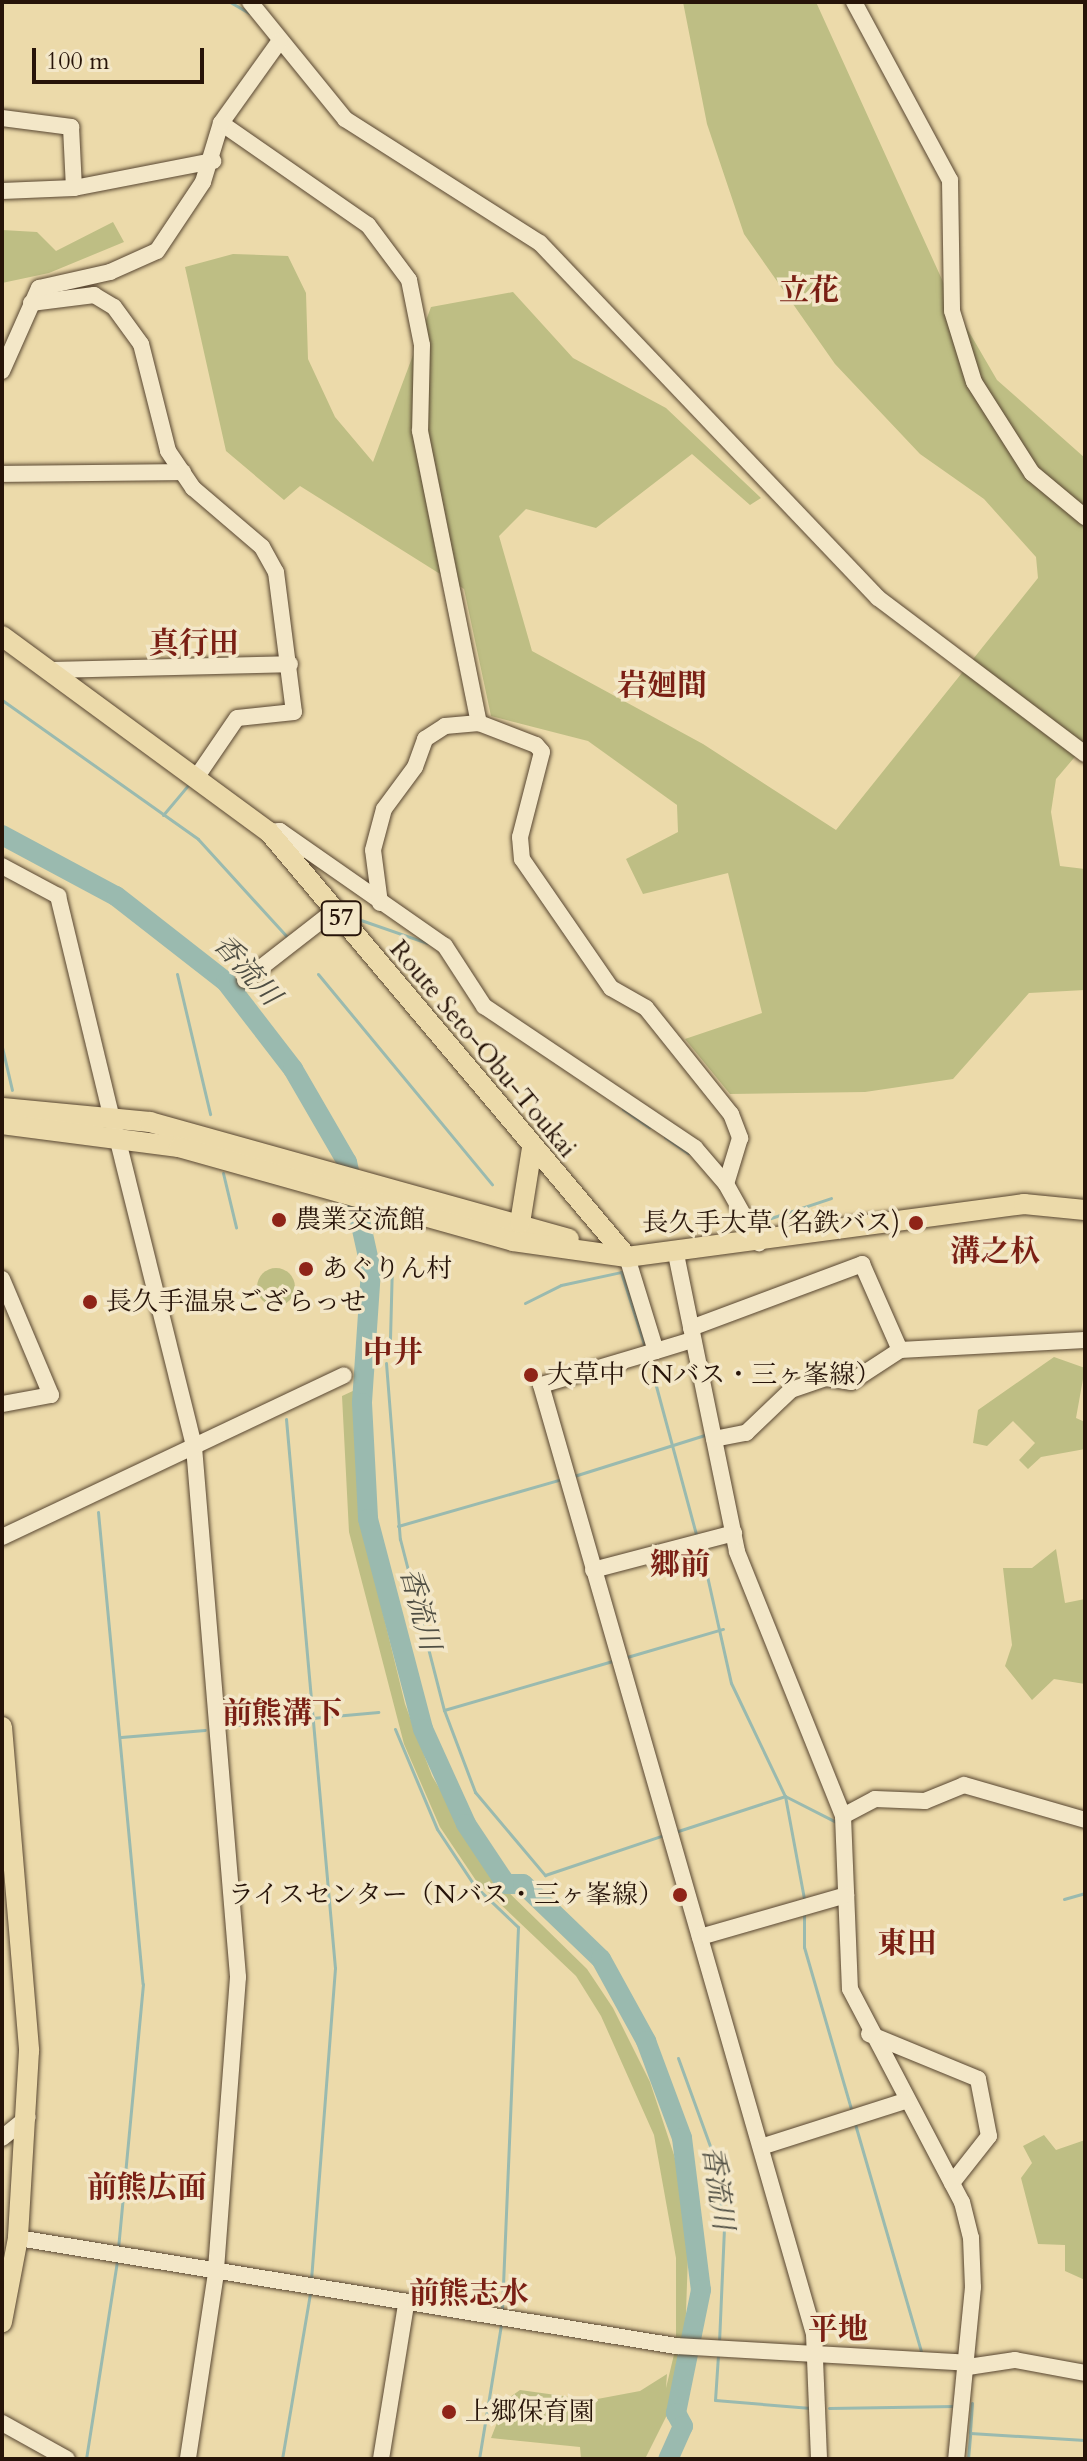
<!DOCTYPE html>
<html>
<head>
<meta charset="utf-8">
<style>
	body { margin:0 }
	#map { position:relative; width:1087px; height:2461px; overflow:hidden; background:#ecdaaa; font-family:Cardo,"Noto Serif JP",serif }
	div>[style] { position:absolute }
	[style*='--x'] { left:calc(var(--x)*1px); top:calc(var(--y)*1px); width:calc(var(--w)*1px); rotate:calc(var(--a)*1deg) }
	.green>* { inset:0; background:#bebe84 }
	.round { border-radius:50% }
	.stream>* { height:3px; margin:-1.5px; padding:0 1.5px; transform-origin:1.5px; border-radius:1.5px; background:#9abaaf }
	.river>* { height:20px; margin:-10px; padding:0 10px; transform-origin:10px; border-radius:10px; background:#9abaaf }
	.roads { filter:drop-shadow(0 0 2px #584631) drop-shadow(0 0 2px #584631) }
	.minor>* { height:16px; margin:-8px; padding:0 8px; transform-origin:8px; border-radius:8px; background:#f3e7c8 }
	.major>* { height:20px; margin:-10px; padding:0 10px; transform-origin:10px; border-radius:10px; background:#ecdaaa }
	.dots>* { width:22px; height:22px; translate:-50% -50%; box-sizing:border-box; border:4px solid #f3e7c8; border-radius:50% }
	span { translate:-50% -50%; white-space:nowrap; text-align:center; line-height:1.15; -webkit-text-stroke:7px #f3e7c8; paint-order:stroke }
	.shield-label span { padding:2px 6px; background:#f3e7c8; border:2px solid; border-radius:6px; -webkit-text-stroke-width:0 }
	.shield-label { font-size:24px; color:#271409; font-weight:700 }
	.street-label { font-size:26px; color:#271409 }
	.poi-label { font-size:26px; color:#271409 }
	.left { translate:0 -50%; text-align:left }
	.right { translate:-100% -50%; text-align:right }
	.water-label { font-size:28px; color:#4f4e43; font-style:italic }
	.quarter-label { font-size:30px; color:#7a1f14; font-weight:700 }
	.frame { position:absolute; inset:0; border:4px solid #271409; pointer-events:none }
	.scale { position:absolute; left:32px; top:48px; width:172px; height:36px; box-sizing:border-box; border:4px solid #271409; border-top:0; padding-left:10px; font-size:24px; line-height:28px; white-space:nowrap; color:#271409; -webkit-text-stroke:6px #f3e7c8; paint-order:stroke }
</style>
</head>
<body>
<div id="map">
	<div class="green">
		<div style="clip-path:polygon(683px 2px,816px 2px,954px 306px,997px 380px,1085px 458px,1085px 745px,1056px 779px,1051px 812px,1060px 866px,1085px 869px,1085px 990px,1029px 993px,953px 1079px,865px 1092px,730px 1094px,685px 1039px,762px 1013px,728px 873px,643px 894px,626px 859px,678px 832px,677px 805px,588px 741px,491px 716px,464px 589px,300px 486px,284px 500px,226px 451px,185px 267px,233px 254px,288px 256px,306px 293px,308px 359px,335px 417px,373px 462px,431px 307px,513px 292px,573px 358px,666px 408px,761px 498px,750px 505px,692px 454px,596px 528px,526px 509px,499px 536px,532px 651px,703px 744px,836px 830px,1038px 578px,1036px 557px,984px 499px,920px 454px,835px 364px,744px 234px,707px 124px)"></div>
		<div style="clip-path:polygon(113px 222px,124px 242px,49px 273px,2px 283px,2px 230px,37px 232px,56px 251px)"></div>
		<div class="round" style="left:257px;top:1268px;width:38px;height:38px"></div>
		<div style="clip-path:polygon(1054px 1357px,1085px 1368px,1076px 1418px,1085px 1422px,1085px 1449px,1041px 1457px,1028px 1469px,1019px 1460px,1035px 1443px,1013px 1421px,987px 1446px,973px 1443px,978px 1410px)"></div>
		<div style="clip-path:polygon(355px 1390px,363px 1531px,405px 1704px,432px 1776px,490px 1874px,587px 1969px,613px 2008px,650px 2082px,676px 2161px,688px 2256px,685px 2340px,674px 2401px,645px 2459px,581px 2459px,580px 2447px,491px 2438px,506px 2400px,520px 2390px,592px 2400px,640px 2391px,667px 2374px,666px 2388px,676px 2346px,676px 2258px,654px 2135px,601px 2016px,576px 1976px,477px 1882px,440px 1827px,404px 1744px,349px 1532px,342px 1396px)"></div>
		<div style="clip-path:polygon(1056px 1549px,1065px 1603px,1085px 1599px,1085px 1684px,1054px 1679px,1032px 1700px,1005px 1666px,1012px 1645px,1003px 1568px,1032px 1568px)"></div>
		<div style="clip-path:polygon(1044px 2135px,1056px 2150px,1085px 2140px,1085px 2280px,1065px 2271px,1065px 2245px,1038px 2244px,1021px 2178px,1032px 2163px,1023px 2146px)"></div>
	</div>
	<div class="stream">
		<div style="--x:230;--y:2;--w:22;--a:30"></div>
		<div style="--x:2;--y:700;--w:240;--a:35.3"></div>
		<div style="--x:198;--y:839;--w:134;--a:47.7"></div>
		<div style="--x:163;--y:815;--w:40;--a:-50"></div>
		<div style="--x:355;--y:918;--w:76;--a:19.1"></div>
		<div style="--x:177;--y:974;--w:144;--a:76.7"></div>
		<div style="--x:318;--y:974;--w:273;--a:50.4"></div>
		<div style="--x:236;--y:995;--w:12;--a:-42"></div>
		<div style="--x:2;--y:1047;--w:44;--a:76.9"></div>
		<div style="--x:623;--y:1109;--w:32;--a:35"></div>
		<div style="--x:665;--y:1137;--w:28;--a:35"></div>
		<div style="--x:223;--y:1173;--w:56;--a:76.5"></div>
		<div style="--x:756;--y:1223;--w:79;--a:-18.4"></div>
		<div style="--x:525;--y:1303;--w:40;--a:-26.6"></div>
		<div style="--x:561;--y:1285;--w:61;--a:-12.2"></div>
		<div style="--x:621;--y:1272;--w:76;--a:72.3"></div>
		<div style="--x:390;--y:1339;--w:79;--a:-88.5"></div>
		<div style="--x:649;--y:1360;--w:184;--a:74.9"></div>
		<div style="--x:386;--y:1363;--w:177;--a:85.5"></div>
		<div style="--x:400;--y:1539;--w:177;--a:75.6"></div>
		<div style="--x:444;--y:1710;--w:88;--a:69.3"></div>
		<div style="--x:475;--y:1792;--w:109;--a:49.9"></div>
		<div style="--x:545;--y:1875;--w:126;--a:-18.6"></div>
		<div style="--x:286;--y:1419;--w:551;--a:84.9"></div>
		<div style="--x:335;--y:1968;--w:315;--a:94.4"></div>
		<div style="--x:574;--y:1476;--w:137;--a:-17.4"></div>
		<div style="--x:98;--y:1512;--w:474;--a:84.6"></div>
		<div style="--x:143;--y:1984;--w:267;--a:95.4"></div>
		<div style="--x:398;--y:1526;--w:171;--a:-16"></div>
		<div style="--x:701;--y:1549;--w:137;--a:77.4"></div>
		<div style="--x:731;--y:1683;--w:125;--a:64.5"></div>
		<div style="--x:785;--y:1796;--w:105;--a:79.5"></div>
		<div style="--x:627;--y:1657;--w:100;--a:-16.3"></div>
		<div style="--x:444;--y:1710;--w:179;--a:-16.2"></div>
		<div style="--x:224;--y:1726;--w:155;--a:-5.2"></div>
		<div style="--x:395;--y:1729;--w:108;--a:67.2"></div>
		<div style="--x:437;--y:1829;--w:67;--a:56.5"></div>
		<div style="--x:474;--y:1885;--w:61;--a:43.7"></div>
		<div style="--x:518;--y:1927;--w:386;--a:92.4"></div>
		<div style="--x:121;--y:1737;--w:84;--a:-4.8"></div>
		<div style="--x:675;--y:1832;--w:116;--a:-18.1"></div>
		<div style="--x:785;--y:1796;--w:57;--a:27"></div>
		<div style="--x:1064;--y:1899;--w:22;--a:-16"></div>
		<div style="--x:804;--y:1915;--w:32;--a:90"></div>
		<div style="--x:804;--y:1947;--w:172;--a:73.8"></div>
		<div style="--x:678;--y:2058;--w:105;--a:70"></div>
		<div style="--x:714;--y:2157;--w:72;--a:82"></div>
		<div style="--x:724;--y:2228;--w:116;--a:92.5"></div>
		<div style="--x:855;--y:2124;--w:236;--a:73.8"></div>
		<div style="--x:718;--y:2355;--w:45;--a:93.8"></div>
		<div style="--x:715;--y:2400;--w:96;--a:4.8"></div>
		<div style="--x:972;--y:2403;--w:30;--a:94"></div>
		<div style="--x:970;--y:2433;--w:115;--a:3.5"></div>
		<div style="--x:829;--y:2408;--w:126;--a:-0.9"></div>
		<div style="--x:86;--y:2459;--w:200;--a:-81.1"></div>
		<div style="--x:282;--y:2459;--w:168;--a:-80.4"></div>
		<div style="--x:479;--y:2459;--w:136;--a:-80.7"></div>
		<div style="--x:968;--y:2459;--w:24;--a:-85"></div>
	</div>
	<div class="river">
		<div style="--x:2;--y:835;--w:129;--a:28.2"></div>
		<div style="--x:116;--y:896;--w:140;--a:38"></div>
		<div style="--x:226;--y:982;--w:110;--a:52.4"></div>
		<div style="--x:293;--y:1069;--w:108;--a:59.9"></div>
		<div style="--x:347;--y:1162;--w:111;--a:77.5"></div>
		<div style="--x:371;--y:1270;--w:133;--a:93.9"></div>
		<div style="--x:362;--y:1403;--w:116;--a:87"></div>
		<div style="--x:368;--y:1519;--w:217;--a:75.3"></div>
		<div style="--x:423;--y:1729;--w:104;--a:65.6"></div>
		<div style="--x:466;--y:1824;--w:72;--a:56.3"></div>
		<div style="--x:506;--y:1884;--w:17;--a:0"></div>
		<div style="--x:523;--y:1884;--w:108;--a:43.9"></div>
		<div style="--x:601;--y:1959;--w:94;--a:61.2"></div>
		<div style="--x:646;--y:2041;--w:103;--a:69.6"></div>
		<div style="--x:682;--y:2138;--w:153;--a:82.9"></div>
		<div style="--x:701;--y:2290;--w:126;--a:101.5"></div>
		<div style="--x:676;--y:2413;--w:15;--a:62"></div>
		<div style="--x:683;--y:2426;--w:36;--a:114"></div>
	</div>
	<div class="roads">
		<div class="minor">
			<div style="--x:250;--y:2;--w:151;--a:50.9"></div>
			<div style="--x:345;--y:119;--w:231;--a:32.5"></div>
			<div style="--x:540;--y:243;--w:490;--a:46.4"></div>
			<div style="--x:878;--y:598;--w:259;--a:37"></div>
			<div style="--x:854;--y:2;--w:202;--a:61.7"></div>
			<div style="--x:950;--y:180;--w:131;--a:89.1"></div>
			<div style="--x:952;--y:311;--w:74;--a:72.8"></div>
			<div style="--x:974;--y:382;--w:108;--a:57.5"></div>
			<div style="--x:1032;--y:473;--w:69;--a:39.7"></div>
			<div style="--x:2;--y:118;--w:70;--a:7.4"></div>
			<div style="--x:71;--y:127;--w:61;--a:87.2"></div>
			<div style="--x:221;--y:123;--w:179;--a:34.8"></div>
			<div style="--x:368;--y:225;--w:69;--a:53.3"></div>
			<div style="--x:409;--y:280;--w:66;--a:78.7"></div>
			<div style="--x:422;--y:345;--w:86;--a:91.3"></div>
			<div style="--x:420;--y:431;--w:298;--a:78.6"></div>
			<div style="--x:2;--y:191;--w:72;--a:-2.4"></div>
			<div style="--x:74;--y:188;--w:142;--a:-11"></div>
			<div style="--x:31;--y:303;--w:64;--a:-7.2"></div>
			<div style="--x:94;--y:295;--w:23;--a:31"></div>
			<div style="--x:114;--y:307;--w:46;--a:53.9"></div>
			<div style="--x:141;--y:344;--w:110;--a:75.8"></div>
			<div style="--x:168;--y:451;--w:45;--a:56"></div>
			<div style="--x:193;--y:488;--w:91;--a:40.5"></div>
			<div style="--x:262;--y:547;--w:29;--a:61"></div>
			<div style="--x:276;--y:572;--w:141;--a:82.7"></div>
			<div style="--x:294;--y:712;--w:57;--a:174"></div>
			<div style="--x:237;--y:718;--w:69;--a:124.4"></div>
			<div style="--x:2;--y:371;--w:91;--a:-66"></div>
			<div style="--x:39;--y:288;--w:73;--a:-12.7"></div>
			<div style="--x:110;--y:272;--w:51;--a:-24.1"></div>
			<div style="--x:157;--y:251;--w:83;--a:-56.3"></div>
			<div style="--x:203;--y:182;--w:62;--a:-73"></div>
			<div style="--x:221;--y:123;--w:100;--a:-54.4"></div>
			<div style="--x:2;--y:474;--w:181;--a:-0.6"></div>
			<div style="--x:49;--y:670;--w:241;--a:-1.4"></div>
			<div style="--x:269;--y:832;--w:11;--a:-5"></div>
			<div style="--x:280;--y:831;--w:201;--a:34.9"></div>
			<div style="--x:445;--y:946;--w:72;--a:57"></div>
			<div style="--x:484;--y:1006;--w:254;--a:33.9"></div>
			<div style="--x:695;--y:1148;--w:48;--a:49.3"></div>
			<div style="--x:726;--y:1184;--w:68;--a:60.8"></div>
			<div style="--x:2;--y:866;--w:64;--a:28.2"></div>
			<div style="--x:58;--y:896;--w:225;--a:76.4"></div>
			<div style="--x:380;--y:903;--w:53;--a:-97.5"></div>
			<div style="--x:373;--y:850;--w:42;--a:-75"></div>
			<div style="--x:384;--y:809;--w:52;--a:-53.6"></div>
			<div style="--x:415;--y:767;--w:30;--a:-70"></div>
			<div style="--x:425;--y:739;--w:24;--a:-33"></div>
			<div style="--x:445;--y:726;--w:34;--a:-5"></div>
			<div style="--x:479;--y:723;--w:61;--a:21.1"></div>
			<div style="--x:536;--y:745;--w:9;--a:49"></div>
			<div style="--x:542;--y:752;--w:88;--a:104.5"></div>
			<div style="--x:520;--y:837;--w:22;--a:85"></div>
			<div style="--x:522;--y:859;--w:157;--a:55.4"></div>
			<div style="--x:611;--y:988;--w:40;--a:29.7"></div>
			<div style="--x:646;--y:1008;--w:136;--a:51.3"></div>
			<div style="--x:731;--y:1114;--w:26;--a:69"></div>
			<div style="--x:740;--y:1138;--w:48;--a:106.9"></div>
			<div style="--x:245;--y:980;--w:114;--a:-37.9"></div>
			<div style="--x:116;--y:1133;--w:324;--a:76"></div>
			<div style="--x:194;--y:1447;--w:532;--a:85.25"></div>
			<div style="--x:238;--y:1977;--w:297;--a:94.3"></div>
			<div style="--x:216;--y:2273;--w:188;--a:98.6"></div>
			<div style="--x:676;--y:1254;--w:304;--a:78.4"></div>
			<div style="--x:737;--y:1552;--w:284;--a:68.1"></div>
			<div style="--x:843;--y:1816;--w:173;--a:87.7"></div>
			<div style="--x:850;--y:1989;--w:241;--a:62.3"></div>
			<div style="--x:962;--y:2202;--w:37;--a:76"></div>
			<div style="--x:971;--y:2238;--w:49;--a:87.7"></div>
			<div style="--x:973;--y:2287;--w:173;--a:95.6"></div>
			<div style="--x:627;--y:1257;--w:98;--a:72.9"></div>
			<div style="--x:656;--y:1351;--w:39;--a:-17"></div>
			<div style="--x:2;--y:1279;--w:126;--a:67.1"></div>
			<div style="--x:51;--y:1395;--w:50;--a:169.6"></div>
			<div style="--x:691;--y:1328;--w:183;--a:-20.5"></div>
			<div style="--x:862;--y:1264;--w:94;--a:66.2"></div>
			<div style="--x:656;--y:1351;--w:120;--a:163.5"></div>
			<div style="--x:541;--y:1385;--w:987;--a:73.95"></div>
			<div style="--x:814;--y:2334;--w:125;--a:87.7"></div>
			<div style="--x:714;--y:1439;--w:33;--a:-11"></div>
			<div style="--x:746;--y:1433;--w:62;--a:-43.7"></div>
			<div style="--x:791;--y:1390;--w:37;--a:-19"></div>
			<div style="--x:826;--y:1378;--w:25;--a:9"></div>
			<div style="--x:851;--y:1382;--w:59;--a:-33.1"></div>
			<div style="--x:900;--y:1350;--w:185;--a:-3.1"></div>
			<div style="--x:2;--y:1537;--w:378;--a:-25.3"></div>
			<div style="--x:593;--y:1570;--w:146;--a:-14.7"></div>
			<div style="--x:843;--y:1816;--w:36;--a:-28"></div>
			<div style="--x:875;--y:1799;--w:50;--a:2.3"></div>
			<div style="--x:925;--y:1801;--w:42;--a:-22.3"></div>
			<div style="--x:964;--y:1785;--w:126;--a:16.1"></div>
			<div style="--x:700;--y:1937;--w:152;--a:-16"></div>
			<div style="--x:869;--y:2034;--w:118;--a:22.4"></div>
			<div style="--x:978;--y:2079;--w:58;--a:79.1"></div>
			<div style="--x:989;--y:2136;--w:60;--a:128.2"></div>
			<div style="--x:2;--y:2138;--w:33;--a:-39"></div>
			<div style="--x:761;--y:2147;--w:151;--a:-17.7"></div>
			<div style="--x:18;--y:2238;--w:667;--a:9.32"></div>
			<div style="--x:676;--y:2346;--w:292;--a:3.3"></div>
			<div style="--x:968;--y:2367;--w:48;--a:-8.5"></div>
			<div style="--x:1015;--y:2360;--w:71;--a:10.5"></div>
			<div style="--x:2;--y:2423;--w:74;--a:29"></div>
			<div style="--x:381;--y:2459;--w:157;--a:-80.8"></div>
		</div>
		<div class="major">
			<div style="--x:2;--y:636;--w:331;--a:36.3"></div>
			<div style="--x:269;--y:832;--w:556;--a:49.89"></div>
			<div style="--x:2;--y:1108;--w:149;--a:5.4"></div>
			<div style="--x:150;--y:1122;--w:435;--a:15.6"></div>
			<div style="--x:2;--y:1124;--w:178;--a:7.4"></div>
			<div style="--x:179;--y:1147;--w:347;--a:15.7"></div>
			<div style="--x:513;--y:1241;--w:115;--a:8"></div>
			<div style="--x:627;--y:1257;--w:401;--a:-7.6"></div>
			<div style="--x:1024;--y:1204;--w:61;--a:5.6"></div>
			<div style="--x:520;--y:1223;--w:76;--a:-80.9"></div>
			<div style="--x:2;--y:1727;--w:325;--a:85.2"></div>
			<div style="--x:29;--y:2051;--w:187;--a:93.4"></div>
			<div style="--x:18;--y:2238;--w:86;--a:100.8"></div>
		</div>
	</div>
	<div class="dots">
		<div style="left:279px;top:1220px;background:#8f2418"></div>
		<div style="left:916px;top:1223px;background:#8f2418"></div>
		<div style="left:306px;top:1269px;background:#8f2418"></div>
		<div style="left:90px;top:1302px;background:#8f2418"></div>
		<div style="left:531px;top:1375px;background:#8f2418"></div>
		<div style="left:680px;top:1895px;background:#8f2418"></div>
		<div style="left:449px;top:2412px;background:#8f2418"></div>
	</div>
	<div class="shield-label">
		<span style="left:341px;top:918px">57</span>
	</div>
	<div class="street-label">
		<span style="left:483px;top:1049px;rotate:50deg">Route Seto-Obu-Toukai</span>
	</div>
	<div class="poi-label">
		<span class="left" style="left:295px;top:1220px">農業交流館</span>
		<span class="right" style="left:900px;top:1223px">長久手大草 (名鉄バス)</span>
		<span class="left" style="left:322px;top:1269px">あぐりん村</span>
		<span class="left" style="left:106px;top:1302px">長久手温泉ござらっせ</span>
		<span class="left" style="left:547px;top:1375px">大草中（Nバス・三ヶ峯線）</span>
		<span class="right" style="left:664px;top:1895px">ライスセンター（Nバス・三ヶ峯線）</span>
		<span class="left" style="left:465px;top:2412px">上郷保育園</span>
	</div>
	<div class="water-label">
		<span style="left:247px;top:970px;rotate:48deg">香流川</span>
		<span style="left:420px;top:1609px;rotate:75deg">香流川</span>
		<span style="left:718px;top:2188px;rotate:82deg">香流川</span>
	</div>
	<div class="quarter-label">
		<span style="left:809px;top:291px">立花</span>
		<span style="left:194px;top:644px">真行田</span>
		<span style="left:662px;top:686px">岩廻間</span>
		<span style="left:995px;top:1252px">溝之杁</span>
		<span style="left:393px;top:1353px">中井</span>
		<span style="left:680px;top:1565px">郷前</span>
		<span style="left:282px;top:1714px">前熊溝下</span>
		<span style="left:907px;top:1944px">東田</span>
		<span style="left:147px;top:2188px">前熊広面</span>
		<span style="left:469px;top:2294px">前熊志水</span>
		<span style="left:838px;top:2330px">平地</span>
	</div>
	<div class="frame"></div>
	<div class="scale">100 m</div>
</div>
</body>
</html>
